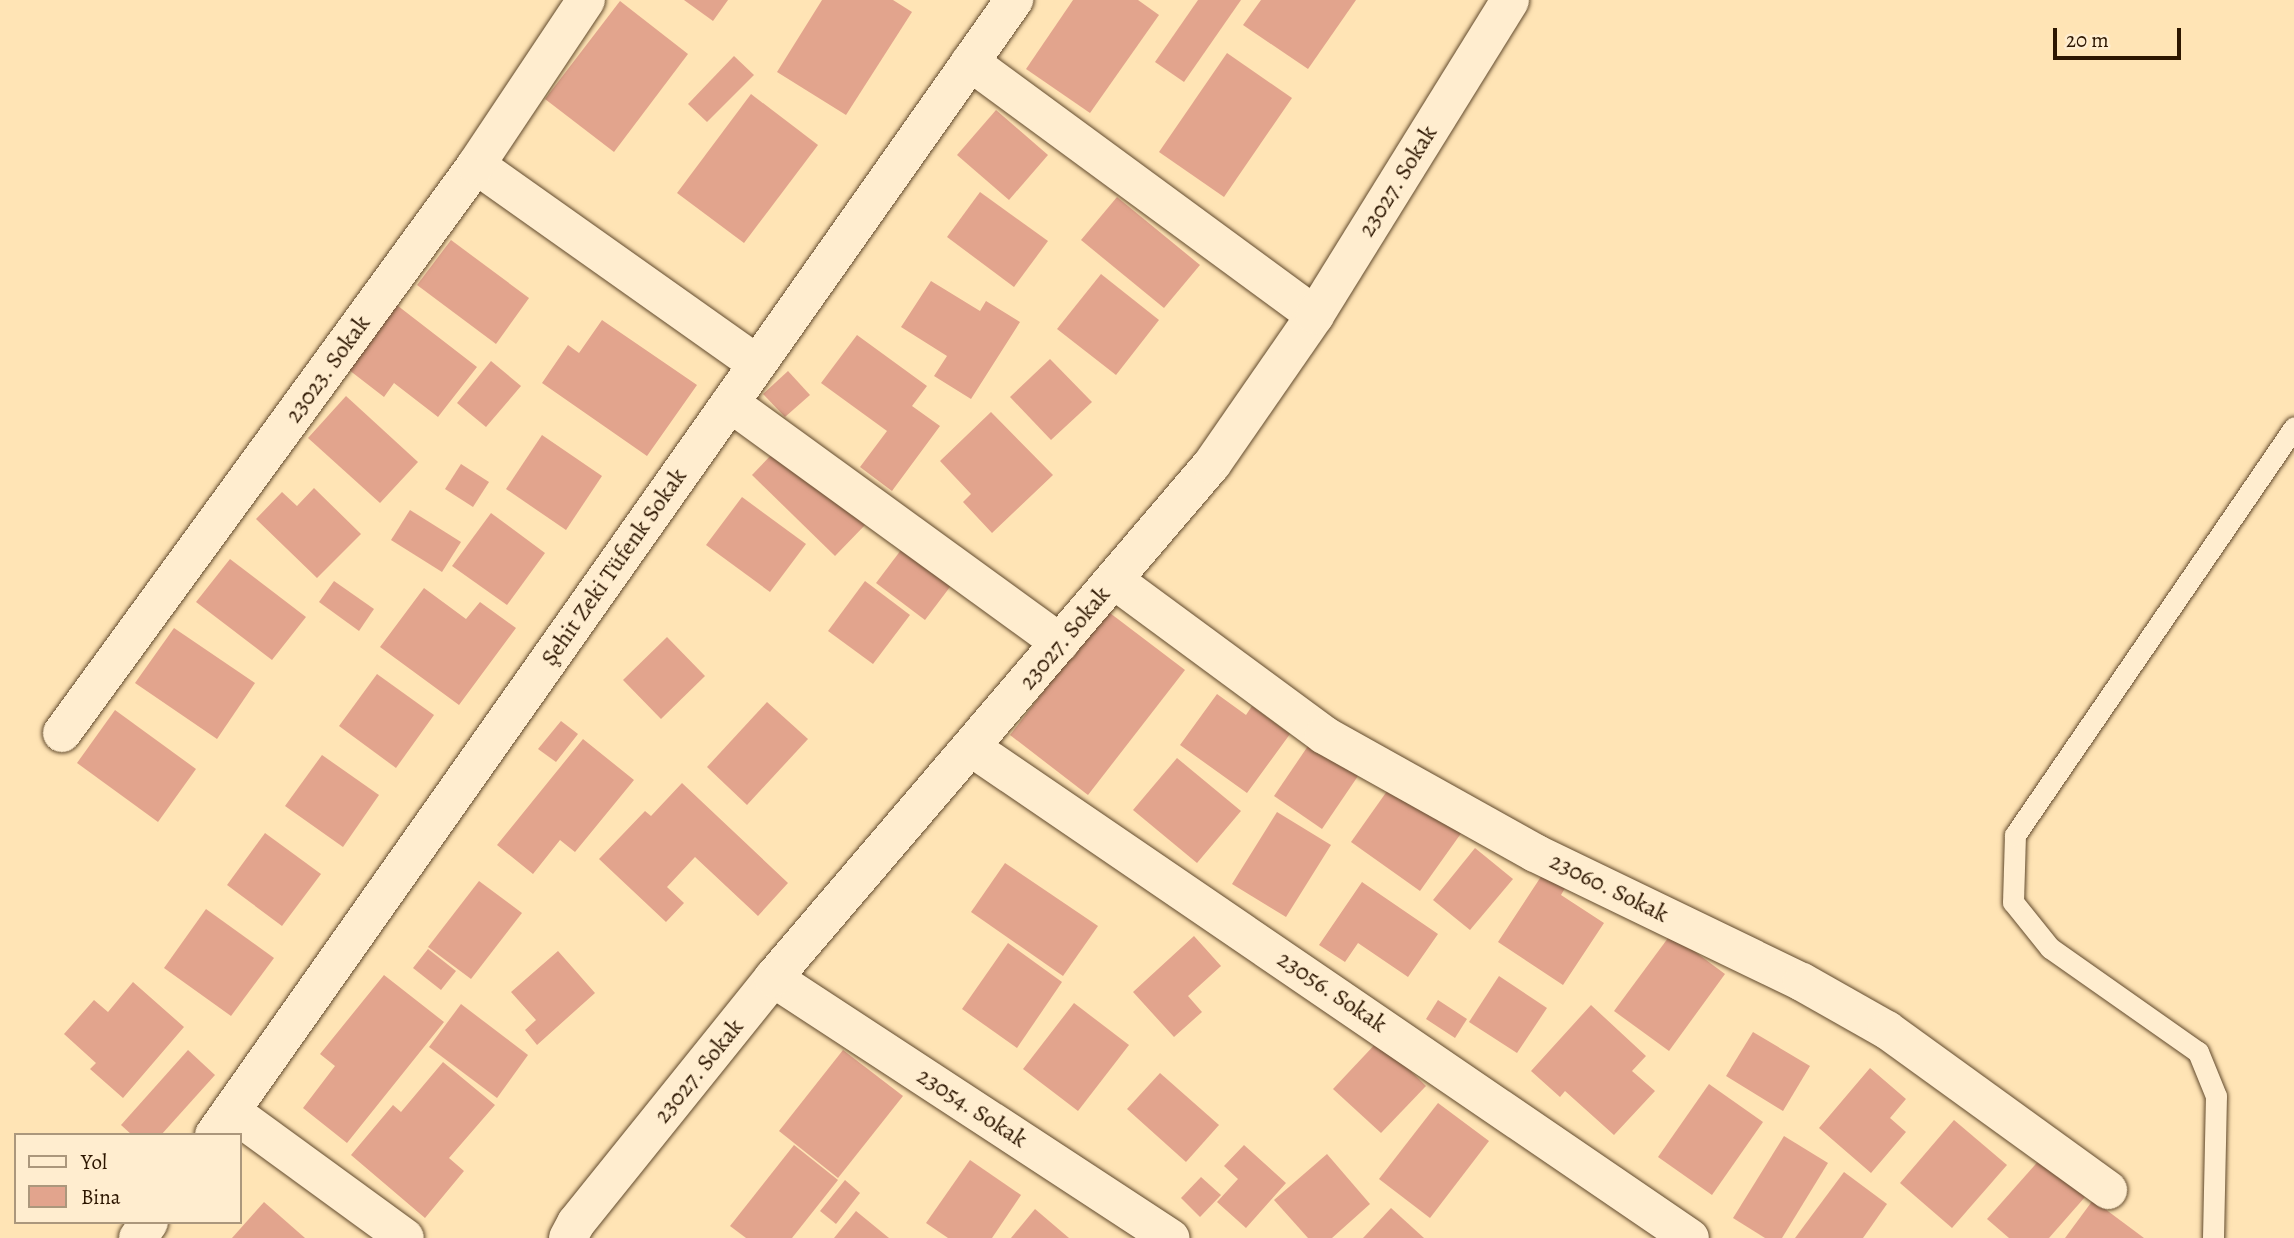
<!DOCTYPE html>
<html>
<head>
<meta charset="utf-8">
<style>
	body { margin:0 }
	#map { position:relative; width:2294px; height:1238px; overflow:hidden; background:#ffe4b5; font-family:Alegreya,serif }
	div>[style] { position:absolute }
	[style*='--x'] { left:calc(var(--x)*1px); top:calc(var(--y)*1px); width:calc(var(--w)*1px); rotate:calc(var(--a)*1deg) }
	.building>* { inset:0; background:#e2a48d }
	.roads { filter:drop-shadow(0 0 2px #624a2d) drop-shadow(0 0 2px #624a2d) }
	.service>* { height:21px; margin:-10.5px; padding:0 10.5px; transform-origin:10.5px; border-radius:10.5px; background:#ffedcf }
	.minor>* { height:38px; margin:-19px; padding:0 19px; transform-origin:19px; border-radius:19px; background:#ffedcf }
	span { translate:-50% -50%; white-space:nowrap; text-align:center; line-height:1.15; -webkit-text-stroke:5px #ffedcf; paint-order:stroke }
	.street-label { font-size:24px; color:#2d1600 }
	.legend { position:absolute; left:14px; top:1133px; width:228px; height:91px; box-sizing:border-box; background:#ffedcf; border:2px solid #ab977c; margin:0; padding:9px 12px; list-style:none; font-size:21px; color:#2d1600 }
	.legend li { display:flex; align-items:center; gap:14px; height:35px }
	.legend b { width:35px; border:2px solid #ab977c }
	.scale { position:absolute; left:2053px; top:28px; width:128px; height:32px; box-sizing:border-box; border:4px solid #2d1600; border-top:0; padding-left:9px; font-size:21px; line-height:24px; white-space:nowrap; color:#2d1600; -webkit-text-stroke:5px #ffedcf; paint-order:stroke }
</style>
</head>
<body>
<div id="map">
	<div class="building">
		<div style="clip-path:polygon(684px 0,728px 0,713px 21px)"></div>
		<div style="clip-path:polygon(822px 0,893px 0,912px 12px,846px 115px,777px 72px)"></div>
		<div style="clip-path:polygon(1073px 0,1138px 0,1159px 15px,1090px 113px,1026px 69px)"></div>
		<div style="clip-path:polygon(1198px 0,1241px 0,1184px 82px,1155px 62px)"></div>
		<div style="clip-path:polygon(1261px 0,1356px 0,1308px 69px,1243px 25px)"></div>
		<div style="clip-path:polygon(620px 1px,688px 54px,614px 152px,545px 99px)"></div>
		<div style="clip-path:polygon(1227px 53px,1292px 98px,1224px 197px,1159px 152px)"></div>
		<div style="clip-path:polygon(734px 56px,754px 75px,707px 122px,688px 104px)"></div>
		<div style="clip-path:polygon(751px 94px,818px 145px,744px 243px,677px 193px)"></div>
		<div style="clip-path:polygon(996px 110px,1048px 155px,1009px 200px,957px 155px)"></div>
		<div style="clip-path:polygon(980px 192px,1048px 241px,1014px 287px,947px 237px)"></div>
		<div style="clip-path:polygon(1117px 197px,1200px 265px,1164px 308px,1081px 240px)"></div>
		<div style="clip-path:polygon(451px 240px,529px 298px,496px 344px,417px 285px)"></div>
		<div style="clip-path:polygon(1101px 274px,1159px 320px,1116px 375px,1057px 329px)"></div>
		<div style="clip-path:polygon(931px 281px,980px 311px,986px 301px,1020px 322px,971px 399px,934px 376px,947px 356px,901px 327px)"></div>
		<div style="clip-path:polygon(389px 299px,477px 367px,438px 417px,394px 383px,384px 397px,340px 363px)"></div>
		<div style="clip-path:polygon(602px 320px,697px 385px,647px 456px,542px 383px,568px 345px,579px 353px)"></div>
		<div style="clip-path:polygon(857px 335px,927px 386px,912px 406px,940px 426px,892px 491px,860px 467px,887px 431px,821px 383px)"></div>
		<div style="clip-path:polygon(1050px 359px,1092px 402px,1051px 440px,1010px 397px)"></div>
		<div style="clip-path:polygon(491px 361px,521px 386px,486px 427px,457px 403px)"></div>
		<div style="clip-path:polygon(788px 371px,810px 395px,785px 417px,763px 394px)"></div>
		<div style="clip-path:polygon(346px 396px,418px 462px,380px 503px,308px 438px)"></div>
		<div style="clip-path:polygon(991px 412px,1053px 475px,992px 533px,963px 502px,971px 494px,940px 461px)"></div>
		<div style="clip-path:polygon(542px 435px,602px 476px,566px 530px,506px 489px)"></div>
		<div style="clip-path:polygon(778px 448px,867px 523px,835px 556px,752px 475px)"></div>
		<div style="clip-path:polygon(461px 464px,489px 482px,473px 507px,445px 489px)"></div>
		<div style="clip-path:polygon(314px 488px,361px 534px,317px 578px,256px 519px,282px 492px,297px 506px)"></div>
		<div style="clip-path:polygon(742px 497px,806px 544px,770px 592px,706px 545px)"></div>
		<div style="clip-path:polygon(410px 510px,461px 542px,442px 572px,391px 540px)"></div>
		<div style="clip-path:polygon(491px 513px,545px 553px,507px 605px,452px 566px)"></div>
		<div style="clip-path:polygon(904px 546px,953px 583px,925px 620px,876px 583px)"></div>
		<div style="clip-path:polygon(230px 559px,306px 617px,272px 660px,196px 602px)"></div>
		<div style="clip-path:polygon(334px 581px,374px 609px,359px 631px,319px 602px)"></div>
		<div style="clip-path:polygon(865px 581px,910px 615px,873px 664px,828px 631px)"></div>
		<div style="clip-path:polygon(424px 588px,466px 619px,480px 602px,516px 628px,459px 705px,380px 647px)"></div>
		<div style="clip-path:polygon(1106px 610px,1185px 670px,1088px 795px,1010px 735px)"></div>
		<div style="clip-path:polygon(174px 628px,255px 683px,217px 739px,135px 683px)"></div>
		<div style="clip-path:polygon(667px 637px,705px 676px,661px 719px,623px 680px)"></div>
		<div style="clip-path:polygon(377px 674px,434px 715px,396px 768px,339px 726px)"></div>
		<div style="clip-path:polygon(1217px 694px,1246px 715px,1252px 706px,1290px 734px,1247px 793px,1180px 745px)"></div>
		<div style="clip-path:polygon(767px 702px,808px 739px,747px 805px,707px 767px)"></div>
		<div style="clip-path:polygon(115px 710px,196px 769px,158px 822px,77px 763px)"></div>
		<div style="clip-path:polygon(561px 721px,578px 734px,556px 762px,538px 749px)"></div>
		<div style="clip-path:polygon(583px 739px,634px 780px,575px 852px,560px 840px,533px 874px,497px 845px)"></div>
		<div style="clip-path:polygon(1310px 743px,1358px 776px,1322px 829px,1274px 796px)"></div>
		<div style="clip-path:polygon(322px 755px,379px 795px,343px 847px,285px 806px)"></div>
		<div style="clip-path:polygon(1177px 758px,1241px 811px,1197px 863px,1133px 810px)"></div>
		<div style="clip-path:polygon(1397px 777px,1467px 825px,1420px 891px,1351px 842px)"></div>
		<div style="clip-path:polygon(682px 783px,788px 883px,758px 916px,695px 857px,667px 887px,684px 903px,666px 922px,599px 859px,645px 811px,651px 816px)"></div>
		<div style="clip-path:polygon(1277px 812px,1331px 845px,1286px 917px,1232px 884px)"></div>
		<div style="clip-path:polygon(265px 833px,321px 874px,282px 926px,227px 885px)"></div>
		<div style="clip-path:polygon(1475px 848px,1513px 879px,1470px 930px,1433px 900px)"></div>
		<div style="clip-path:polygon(1005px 863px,1098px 926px,1063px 976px,971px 912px)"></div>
		<div style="clip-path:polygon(1546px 869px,1568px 883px,1561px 895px,1604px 923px,1563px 985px,1498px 942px)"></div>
		<div style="clip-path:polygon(479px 881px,522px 913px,471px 979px,428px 947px)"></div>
		<div style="clip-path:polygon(1362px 882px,1438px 934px,1408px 977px,1358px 943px,1345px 962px,1319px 945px)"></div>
		<div style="clip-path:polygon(206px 909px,274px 958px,231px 1016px,164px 968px)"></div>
		<div style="clip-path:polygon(1671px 934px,1725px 974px,1669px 1051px,1614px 1011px)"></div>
		<div style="clip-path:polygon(1194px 936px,1221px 966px,1188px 996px,1202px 1012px,1174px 1037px,1133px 992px)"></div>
		<div style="clip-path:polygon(1008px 943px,1062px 982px,1017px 1048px,962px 1009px)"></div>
		<div style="clip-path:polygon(428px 949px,456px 971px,441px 990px,413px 968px)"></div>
		<div style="clip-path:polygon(558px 951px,595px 993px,537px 1045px,525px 1030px,536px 1020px,511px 992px)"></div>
		<div style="clip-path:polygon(384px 975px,444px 1022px,347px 1143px,303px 1108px,335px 1066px,320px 1054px)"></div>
		<div style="clip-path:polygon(1499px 976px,1547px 1008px,1517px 1053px,1469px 1022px)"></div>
		<div style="clip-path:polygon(133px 982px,184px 1027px,123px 1098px,90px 1069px,96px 1063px,64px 1034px,94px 1000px,108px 1012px)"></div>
		<div style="clip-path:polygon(1438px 1000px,1467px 1019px,1455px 1038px,1426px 1019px)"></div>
		<div style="clip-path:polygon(1074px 1003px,1129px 1045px,1078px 1111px,1023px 1069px)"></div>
		<div style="clip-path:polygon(461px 1004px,528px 1055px,497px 1098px,429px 1047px)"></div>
		<div style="clip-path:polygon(1591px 1005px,1646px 1056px,1632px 1071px,1655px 1091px,1614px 1135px,1565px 1091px,1560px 1097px,1531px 1071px)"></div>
		<div style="clip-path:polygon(1753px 1032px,1810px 1066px,1783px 1111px,1726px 1076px)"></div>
		<div style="clip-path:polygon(1379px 1040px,1426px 1086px,1381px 1133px,1333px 1089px)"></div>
		<div style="clip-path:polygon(188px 1050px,215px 1075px,161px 1135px,132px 1135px,121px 1125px)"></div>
		<div style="clip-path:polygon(843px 1050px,903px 1096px,838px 1178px,779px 1131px)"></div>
		<div style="clip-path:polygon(443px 1062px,495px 1105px,449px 1158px,464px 1171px,425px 1218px,351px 1155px,393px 1105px,401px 1112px)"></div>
		<div style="clip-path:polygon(1870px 1068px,1906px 1099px,1890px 1118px,1906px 1132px,1871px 1173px,1819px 1128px)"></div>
		<div style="clip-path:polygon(1160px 1073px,1219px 1125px,1186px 1162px,1127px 1109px)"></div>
		<div style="clip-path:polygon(1709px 1084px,1763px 1122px,1712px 1195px,1658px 1157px)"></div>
		<div style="clip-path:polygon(1438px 1103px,1489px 1141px,1430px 1218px,1379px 1179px)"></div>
		<div style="clip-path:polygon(1954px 1120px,2007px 1165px,1952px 1228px,1900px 1183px)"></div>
		<div style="clip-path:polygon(1784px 1136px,1828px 1163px,1782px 1238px,1765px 1238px,1733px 1218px)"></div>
		<div style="clip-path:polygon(794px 1145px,838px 1180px,792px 1238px,746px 1238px,730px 1226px)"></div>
		<div style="clip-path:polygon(1244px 1145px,1286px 1183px,1246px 1228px,1217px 1202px,1238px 1179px,1224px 1166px)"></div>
		<div style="clip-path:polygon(1327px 1154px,1370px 1204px,1332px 1238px,1308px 1238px,1274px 1200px)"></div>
		<div style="clip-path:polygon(2041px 1158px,2085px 1197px,2049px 1238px,2009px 1238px,1987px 1219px)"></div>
		<div style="clip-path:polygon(970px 1160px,1021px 1195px,992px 1238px,948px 1238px,926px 1223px)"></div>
		<div style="clip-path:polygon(1844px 1172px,1887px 1204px,1863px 1238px,1795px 1238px)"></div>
		<div style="clip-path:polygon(1201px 1177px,1221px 1195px,1200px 1217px,1181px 1198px)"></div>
		<div style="clip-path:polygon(845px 1180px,860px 1193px,836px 1224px,820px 1211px)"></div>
		<div style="clip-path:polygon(2093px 1200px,2144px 1238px,2065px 1238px)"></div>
		<div style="clip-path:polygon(264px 1202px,305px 1238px,232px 1238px)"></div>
		<div style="clip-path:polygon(1391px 1208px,1424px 1238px,1363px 1238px)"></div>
		<div style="clip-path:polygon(1035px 1209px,1069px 1238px,1011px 1238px)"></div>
		<div style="clip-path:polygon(856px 1211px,889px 1238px,834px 1238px)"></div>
	</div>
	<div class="roads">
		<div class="service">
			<div style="--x:2213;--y:1238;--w:142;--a:-88.8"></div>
			<div style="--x:2216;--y:1096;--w:48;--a:-112.2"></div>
			<div style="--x:2198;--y:1052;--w:181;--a:-144.9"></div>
			<div style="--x:2050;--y:948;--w:59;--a:-128.8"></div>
			<div style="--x:2013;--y:902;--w:67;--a:-88.3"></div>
			<div style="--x:2015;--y:835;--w:494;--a:-55.6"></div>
		</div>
		<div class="minor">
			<div style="--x:970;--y:62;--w:428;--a:36.3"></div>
			<div style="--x:476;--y:165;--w:344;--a:35.3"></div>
			<div style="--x:730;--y:403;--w:408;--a:36"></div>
			<div style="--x:1114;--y:580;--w:261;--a:36.4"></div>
			<div style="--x:1324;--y:735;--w:242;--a:29.2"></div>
			<div style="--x:1535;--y:853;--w:297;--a:25.8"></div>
			<div style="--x:1802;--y:982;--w:98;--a:29.5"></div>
			<div style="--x:1887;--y:1030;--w:273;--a:35.9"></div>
			<div style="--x:62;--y:733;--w:703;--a:-53.91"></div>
			<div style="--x:476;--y:165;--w:198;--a:-56.3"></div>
			<div style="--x:972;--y:748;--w:869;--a:34.31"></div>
			<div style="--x:773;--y:978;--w:475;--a:33.2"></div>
			<div style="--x:231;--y:1111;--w:215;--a:36.1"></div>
			<div style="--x:214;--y:1135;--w:1389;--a:-54.82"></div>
			<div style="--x:138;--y:1238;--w:19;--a:-55"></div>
			<div style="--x:568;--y:1238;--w:17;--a:-62"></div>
			<div style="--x:576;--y:1223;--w:314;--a:-51.2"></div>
			<div style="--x:773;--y:978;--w:676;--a:-49.5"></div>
			<div style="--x:1212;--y:464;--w:181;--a:-55.3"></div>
			<div style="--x:1315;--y:315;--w:370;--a:-58.2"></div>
		</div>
	</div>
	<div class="street-label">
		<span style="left:1398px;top:181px;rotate:-58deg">23027. Sokak</span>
		<span style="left:328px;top:369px;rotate:-54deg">23023. Sokak</span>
		<span style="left:614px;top:567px;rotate:-55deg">Şehit Zeki Tüfenk Sokak</span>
		<span style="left:1065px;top:638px;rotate:-50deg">23027. Sokak</span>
		<span style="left:1609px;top:888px;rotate:26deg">23060. Sokak</span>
		<span style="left:1332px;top:992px;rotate:34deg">23056. Sokak</span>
		<span style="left:699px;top:1071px;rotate:-51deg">23027. Sokak</span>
		<span style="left:972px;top:1108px;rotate:33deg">23054. Sokak</span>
	</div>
	<ul class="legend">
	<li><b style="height:9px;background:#ffedcf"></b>Yol</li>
	<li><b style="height:19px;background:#e2a48d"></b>Bina</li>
	</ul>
	<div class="scale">20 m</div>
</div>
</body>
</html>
